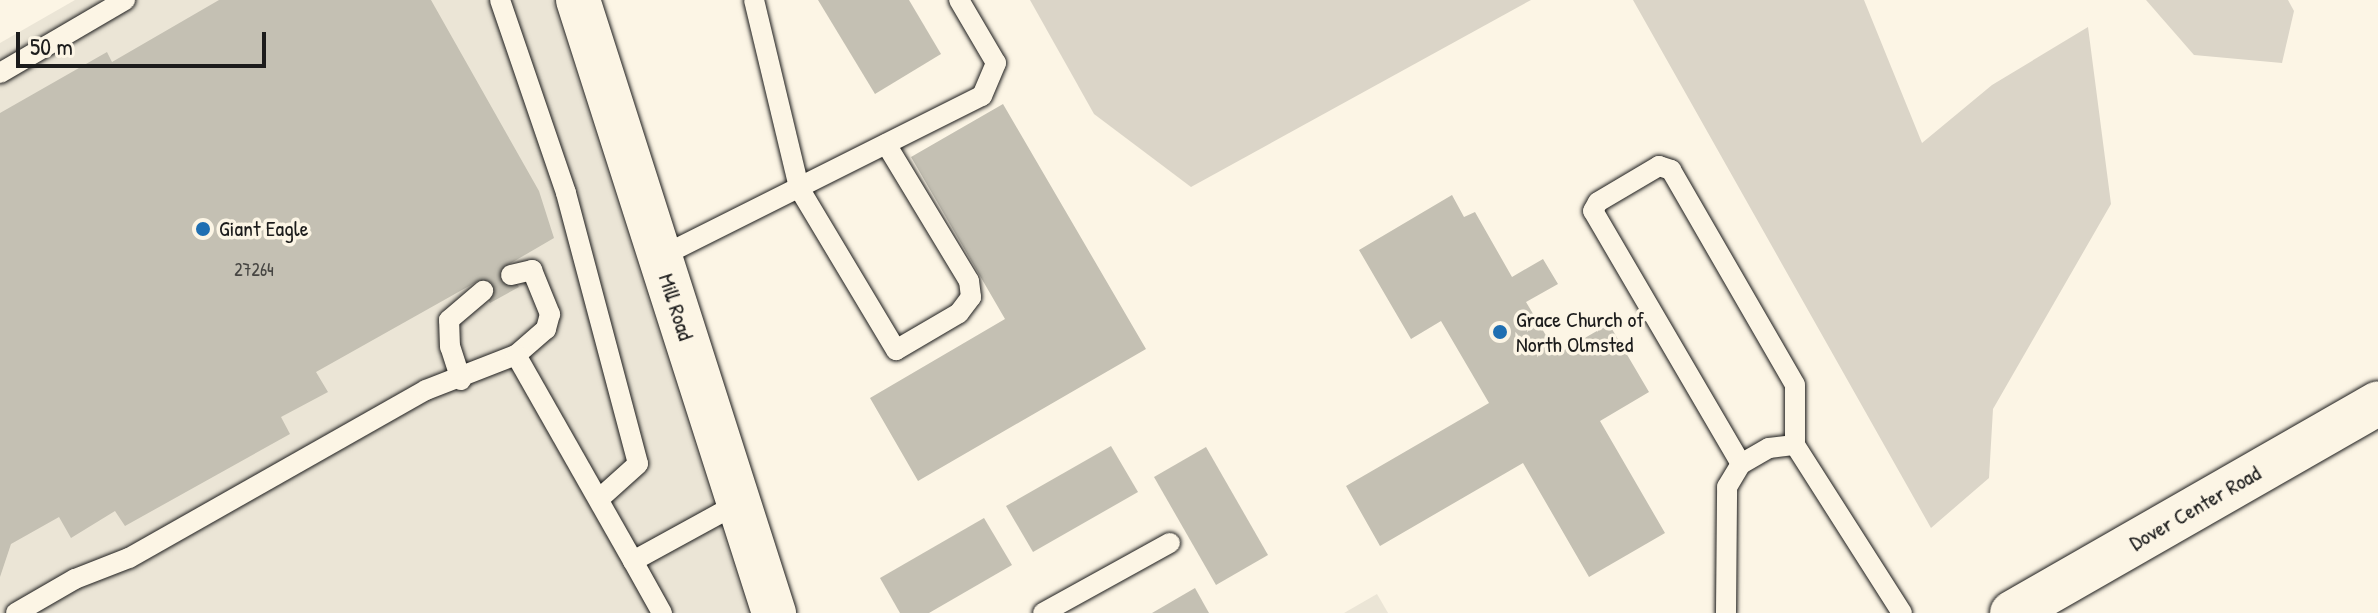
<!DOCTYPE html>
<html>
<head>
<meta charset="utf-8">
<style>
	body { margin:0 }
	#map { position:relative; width:2378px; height:613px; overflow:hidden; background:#fcf5e5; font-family:"Patrick Hand",sans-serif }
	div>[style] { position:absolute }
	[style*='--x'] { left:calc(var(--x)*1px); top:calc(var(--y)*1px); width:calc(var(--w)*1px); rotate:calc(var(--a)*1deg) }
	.built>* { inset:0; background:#ebe5d6 }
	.green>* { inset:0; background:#dbd5c8 }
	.building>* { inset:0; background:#c4c0b3 }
	.roads { filter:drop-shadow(0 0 2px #1c1c1c) drop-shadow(0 0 2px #1c1c1c) }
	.service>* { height:20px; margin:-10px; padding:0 10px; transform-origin:10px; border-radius:10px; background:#fcf5e5 }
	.tertiary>* { height:44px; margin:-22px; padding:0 22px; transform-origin:22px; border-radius:22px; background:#fcf5e5 }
	.dots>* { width:22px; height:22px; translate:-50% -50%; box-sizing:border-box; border:4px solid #fcf5e5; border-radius:50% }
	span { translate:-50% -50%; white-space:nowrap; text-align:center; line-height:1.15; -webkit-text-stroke:7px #fcf5e5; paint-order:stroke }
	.number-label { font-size:18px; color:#464542 }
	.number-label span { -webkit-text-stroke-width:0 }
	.poi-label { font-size:22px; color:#1c1c1c }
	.left { translate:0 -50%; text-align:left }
	.street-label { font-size:22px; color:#1c1c1c }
	.scale { position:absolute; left:16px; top:32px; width:250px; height:36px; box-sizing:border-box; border:4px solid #1c1c1c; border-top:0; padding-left:10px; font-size:24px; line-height:28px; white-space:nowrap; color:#1c1c1c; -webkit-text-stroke:6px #fcf5e5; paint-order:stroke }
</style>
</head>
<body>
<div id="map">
	<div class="built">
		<div style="clip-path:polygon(75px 0,552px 0,748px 613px,0 613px,0 43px)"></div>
		<div style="clip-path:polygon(1377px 594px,1388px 613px,1344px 613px)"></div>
	</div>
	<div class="green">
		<div style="clip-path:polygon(1030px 0,1531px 0,1191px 187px,1094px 114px)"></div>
		<div style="clip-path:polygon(1633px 0,1864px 0,1922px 143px,1992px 85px,2088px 27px,2111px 204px,1993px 409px,1989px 478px,1931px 528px)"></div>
		<div style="clip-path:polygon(2146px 0,2288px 0,2294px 11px,2282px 63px,2194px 55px)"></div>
	</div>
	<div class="building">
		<div style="clip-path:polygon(219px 0,431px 0,539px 191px,554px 238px,506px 266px,519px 287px,490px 303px,478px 281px,316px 372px,328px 392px,281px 417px,290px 434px,125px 526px,115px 511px,71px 538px,59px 517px,11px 544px,0 577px,0 113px,107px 52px,112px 62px)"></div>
		<div style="clip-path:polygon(818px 0,909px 0,941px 54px,875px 94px)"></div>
		<div style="clip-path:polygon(1003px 104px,1146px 349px,918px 481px,870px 398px,1005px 319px,911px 157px)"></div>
		<div style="clip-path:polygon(1452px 195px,1464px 217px,1475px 212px,1512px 277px,1543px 259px,1558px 284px,1526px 302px,1557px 354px,1609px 324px,1649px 392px,1600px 421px,1665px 533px,1589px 577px,1523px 463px,1380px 546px,1346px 486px,1489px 403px,1441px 321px,1411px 339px,1359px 250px)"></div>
		<div style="clip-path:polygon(1111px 446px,1138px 492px,1033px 552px,1006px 506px)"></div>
		<div style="clip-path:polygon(1206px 447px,1268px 555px,1216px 585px,1154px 477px)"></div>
		<div style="clip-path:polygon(984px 518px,1012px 565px,929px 613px,900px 613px,880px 578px)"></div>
		<div style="clip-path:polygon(1195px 588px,1209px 613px,1152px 613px)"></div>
	</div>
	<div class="roads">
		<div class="service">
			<div style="--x:500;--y:0;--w:204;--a:71.1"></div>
			<div style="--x:566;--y:193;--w:280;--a:75.1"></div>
			<div style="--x:638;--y:464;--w:52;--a:138.1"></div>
			<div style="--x:754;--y:0;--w:193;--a:76.5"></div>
			<div style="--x:799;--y:188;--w:189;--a:59.1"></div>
			<div style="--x:896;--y:350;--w:73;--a:-30.4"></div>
			<div style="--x:959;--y:313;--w:20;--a:-53"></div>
			<div style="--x:971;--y:297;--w:16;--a:-97"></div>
			<div style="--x:969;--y:281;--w:160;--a:-121.2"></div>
			<div style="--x:0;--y:73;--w:145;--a:-30.3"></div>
			<div style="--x:660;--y:257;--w:360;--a:-26.6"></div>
			<div style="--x:982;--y:96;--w:36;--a:-67"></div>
			<div style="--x:996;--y:63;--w:73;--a:-120.4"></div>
			<div style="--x:511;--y:275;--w:22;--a:-13"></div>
			<div style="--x:532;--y:270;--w:48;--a:67.8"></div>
			<div style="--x:550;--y:314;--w:16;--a:105"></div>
			<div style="--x:546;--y:329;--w:40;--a:139"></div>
			<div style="--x:461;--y:380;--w:35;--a:-108"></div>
			<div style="--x:450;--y:347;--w:27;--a:-92"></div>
			<div style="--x:449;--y:320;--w:45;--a:-40.5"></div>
			<div style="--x:1741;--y:464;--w:293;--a:-120.3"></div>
			<div style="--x:1593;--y:211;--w:10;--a:-61"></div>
			<div style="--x:1598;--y:202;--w:71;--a:-30.5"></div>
			<div style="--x:1659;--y:166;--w:13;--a:18"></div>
			<div style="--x:1671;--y:170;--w:248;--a:60"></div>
			<div style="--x:1795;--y:385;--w:60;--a:90"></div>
			<div style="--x:1795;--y:445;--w:199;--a:57.5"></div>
			<div style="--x:16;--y:613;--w:68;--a:-30"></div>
			<div style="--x:75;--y:579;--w:58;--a:-21.3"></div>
			<div style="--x:129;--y:558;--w:341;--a:-29.5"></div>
			<div style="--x:426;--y:390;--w:97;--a:-21.3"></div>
			<div style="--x:516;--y:355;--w:237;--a:60.4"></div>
			<div style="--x:662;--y:613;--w:60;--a:-119.1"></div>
			<div style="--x:633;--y:561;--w:121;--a:-28.7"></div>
			<div style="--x:1043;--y:613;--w:145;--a:-28.9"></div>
			<div style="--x:1726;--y:613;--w:126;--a:-89.5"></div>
			<div style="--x:1727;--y:487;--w:27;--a:-59"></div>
			<div style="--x:1741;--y:464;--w:32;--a:-30"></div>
			<div style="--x:1769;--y:448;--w:26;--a:-7"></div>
		</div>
		<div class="tertiary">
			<div style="--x:578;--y:0;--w:644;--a:72.27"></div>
			<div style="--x:2012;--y:613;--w:422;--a:-29.8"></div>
		</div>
	</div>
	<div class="dots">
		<div style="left:203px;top:229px;background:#1f6fb2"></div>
		<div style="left:1500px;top:332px;background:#1f6fb2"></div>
	</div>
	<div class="number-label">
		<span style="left:254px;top:270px">27264</span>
	</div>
	<div class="poi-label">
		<span class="left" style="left:219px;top:229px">Giant Eagle</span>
		<span class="left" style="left:1516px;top:332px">Grace Church of<br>North Olmsted</span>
	</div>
	<div class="street-label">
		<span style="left:676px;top:307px;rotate:72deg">Mill Road</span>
		<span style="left:2195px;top:508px;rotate:-30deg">Dover Center Road</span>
	</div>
	<div class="scale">50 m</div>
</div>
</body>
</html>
